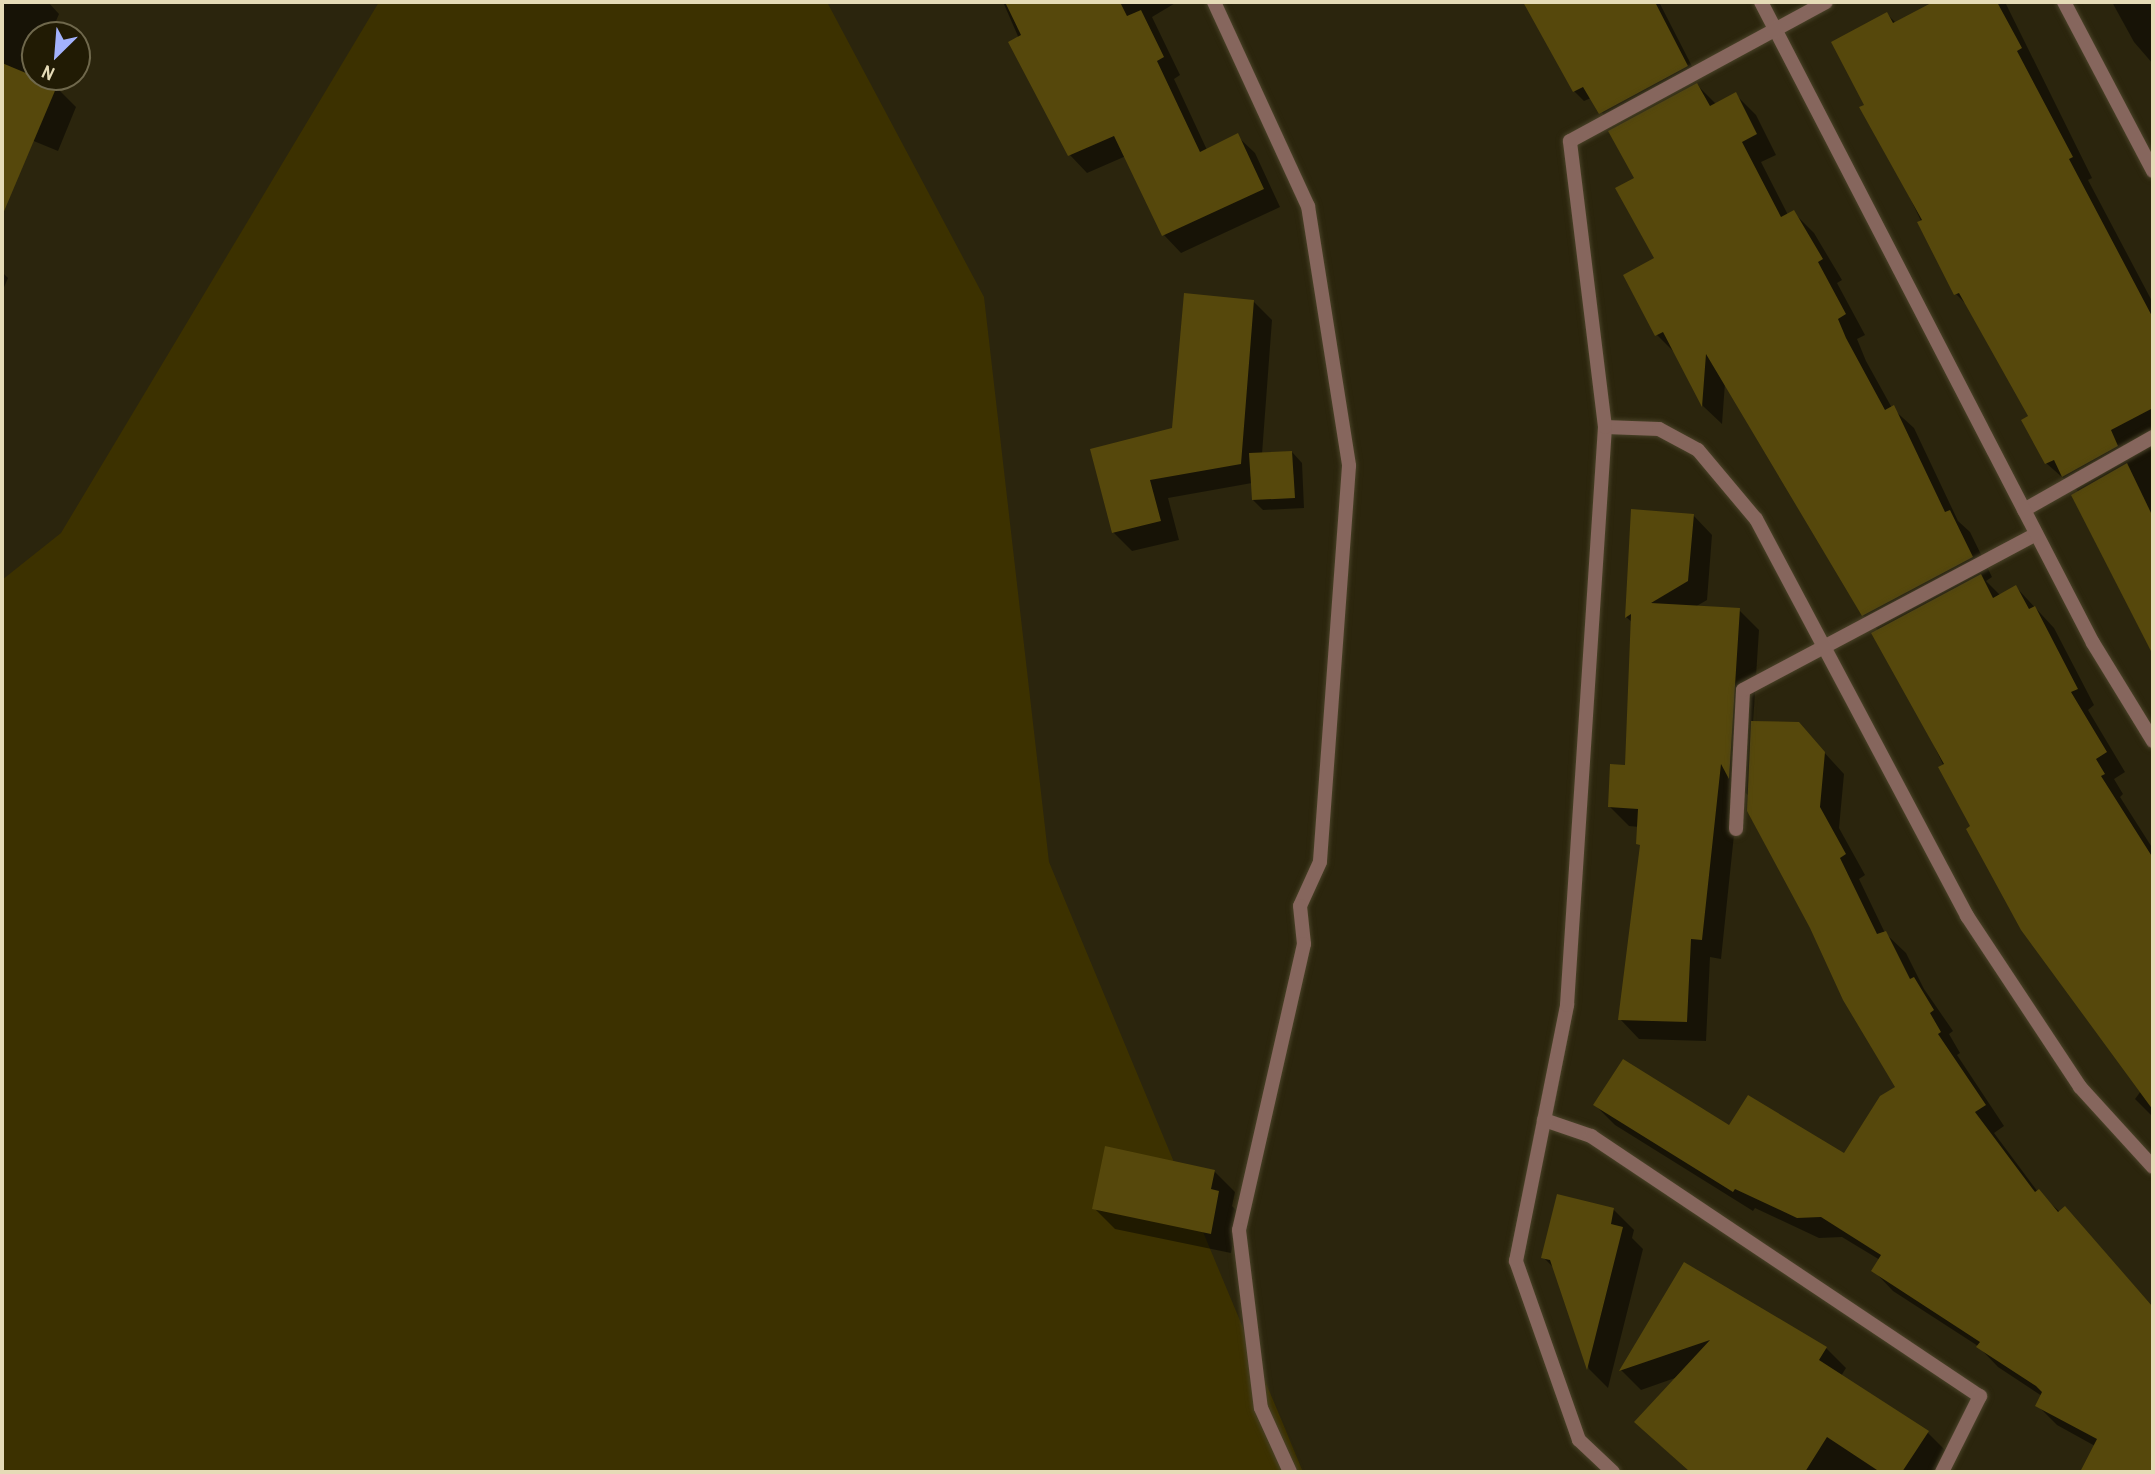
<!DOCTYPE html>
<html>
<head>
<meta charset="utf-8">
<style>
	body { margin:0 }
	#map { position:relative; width:2155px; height:1474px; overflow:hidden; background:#2b250d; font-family:"Archivo Narrow",sans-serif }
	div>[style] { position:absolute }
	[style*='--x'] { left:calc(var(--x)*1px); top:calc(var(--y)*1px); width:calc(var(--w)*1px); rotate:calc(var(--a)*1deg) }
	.green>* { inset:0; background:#3c3100 }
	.shadow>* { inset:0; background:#0007 }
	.building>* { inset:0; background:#56480c }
	.roads { filter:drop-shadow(0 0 2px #494228) drop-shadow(0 0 2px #494228) }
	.pedestrian>* { height:14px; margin:-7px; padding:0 7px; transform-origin:7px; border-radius:7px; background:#86665d }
	.minor>* { height:14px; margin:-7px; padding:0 7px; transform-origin:7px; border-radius:7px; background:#86665d }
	span { translate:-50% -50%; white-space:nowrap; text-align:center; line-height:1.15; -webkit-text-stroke:7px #211b04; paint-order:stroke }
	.frame { position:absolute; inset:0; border:4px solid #e5dbb7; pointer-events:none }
	.north { position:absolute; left:21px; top:21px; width:70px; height:70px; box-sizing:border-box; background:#211b04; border:2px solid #6f684c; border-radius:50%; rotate:205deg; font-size:19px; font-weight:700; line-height:28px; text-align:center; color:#e5dbb7 }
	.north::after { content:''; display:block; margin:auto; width:24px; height:32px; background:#a3b2fd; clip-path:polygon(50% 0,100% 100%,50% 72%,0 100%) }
</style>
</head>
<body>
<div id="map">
	<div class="green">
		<div style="clip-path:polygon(379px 2px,827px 2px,984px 297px,1049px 862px,1303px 1472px,2px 1472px,2px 580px,61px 533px)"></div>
	</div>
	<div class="shadow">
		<div style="clip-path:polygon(2px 2px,48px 2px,59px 14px,50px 35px,35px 35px,33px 78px,56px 87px,76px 107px,58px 151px,2px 128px)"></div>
		<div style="clip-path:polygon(1003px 2px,1177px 2px,1152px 17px,1180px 75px,1174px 79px,1207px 150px,1237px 136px,1255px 153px,1280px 207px,1181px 253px,1164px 235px,1126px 156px,1087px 173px,1070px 155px)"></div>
		<div style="clip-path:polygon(1525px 2px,1659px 2px,1697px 76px,1610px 123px,1591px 98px,1584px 101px,1574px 91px)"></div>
		<div style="clip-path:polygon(1936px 2px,2005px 2px,2092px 178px,2088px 180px,2153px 303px,2153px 651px,2073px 495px,2079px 492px,2046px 463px,2030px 417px,1969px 307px,1956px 294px,1866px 106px,1887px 14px,1896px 23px)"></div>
		<div style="clip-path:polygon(2112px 2px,2153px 2px,2153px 64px,2134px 42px)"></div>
		<div style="clip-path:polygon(1697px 85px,1717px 105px,1736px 95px,1756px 115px,1776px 155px,1761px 162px,1788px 215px,1793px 212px,1814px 233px,1842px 280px,1837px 283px,1865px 335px,1857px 339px,1866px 361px,1892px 408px,1914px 428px,1958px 521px,1970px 532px,1992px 577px,1986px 581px,2001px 596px,2016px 587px,2054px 628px,2094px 705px,2088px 710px,2125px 772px,2114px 779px,2123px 794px,2120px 797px,2153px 849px,2153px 1117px,2135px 1099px,2141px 1091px,1973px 827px,1879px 631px,1863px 615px,1725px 383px,1722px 424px,1703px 406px,1677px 355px,1657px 335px,1625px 276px,1656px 259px,1636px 179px)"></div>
		<div style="clip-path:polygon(2px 272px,8px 278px,2px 292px)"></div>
		<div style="clip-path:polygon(1253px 301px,1272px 320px,1262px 454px,1292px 452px,1302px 463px,1304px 508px,1263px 510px,1253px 500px,1252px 483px,1168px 498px,1179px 540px,1132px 551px,1113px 532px)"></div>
		<div style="clip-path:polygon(1633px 511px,1693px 515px,1712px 535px,1707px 600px,1695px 607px,1739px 610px,1759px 630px,1753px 723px,1798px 724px,1844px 774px,1839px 828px,1865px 875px,1859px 879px,1885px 933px,1906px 953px,1924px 989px,1953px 1031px,1949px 1034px,1960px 1053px,1957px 1055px,2004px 1126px,1994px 1133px,2038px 1192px,2060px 1212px,2065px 1208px,2153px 1307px,2153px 1472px,2082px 1472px,2095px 1446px,2057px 1425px,2037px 1405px,2042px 1396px,1998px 1367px,1978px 1346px,1893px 1291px,1873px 1270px,1880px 1260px,1842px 1237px,1819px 1238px,1755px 1208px,1753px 1211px,1615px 1125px,1595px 1105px,1730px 1128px,1845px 1155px,1898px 1087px,1749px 796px,1739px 787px,1721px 959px,1710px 957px,1706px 1041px,1639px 1039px,1620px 1019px,1641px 847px,1639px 827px,1629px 826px,1609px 806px,1626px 767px,1633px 623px,1626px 617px)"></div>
		<div style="clip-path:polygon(1214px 1171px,1235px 1192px,1232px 1206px,1239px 1213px,1231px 1253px,1115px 1229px,1094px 1208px)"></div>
		<div style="clip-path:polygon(1613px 1209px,1634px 1230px,1632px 1238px,1643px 1249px,1608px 1388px,1589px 1369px,1555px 1269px,1543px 1257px)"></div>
		<div style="clip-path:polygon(1685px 1265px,1826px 1348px,1846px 1368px,1841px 1376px,1928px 1433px,1948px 1453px,1945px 1472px,1690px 1472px,1657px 1442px,1678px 1377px,1641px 1390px,1621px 1370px)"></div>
	</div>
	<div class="building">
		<div style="clip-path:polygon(1005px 2px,1120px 2px,1127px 16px,1141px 10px,1164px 57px,1157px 61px,1200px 152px,1238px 133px,1264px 189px,1162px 236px,1114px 136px,1068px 156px,1008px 42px,1021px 35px)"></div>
		<div style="clip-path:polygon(1523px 2px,1655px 2px,1688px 66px,1599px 114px,1583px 87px,1573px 92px)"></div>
		<div style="clip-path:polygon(1933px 2px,1997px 2px,2022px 48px,2017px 51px,2073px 157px,2069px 159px,2153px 318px,2153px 408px,2111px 430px,2118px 446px,2062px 477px,2054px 460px,2045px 464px,2021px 420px,2028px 416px,1959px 293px,1954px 295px,1917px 222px,1922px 220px,1859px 107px,1864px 105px,1831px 42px,1887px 12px,1893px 23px)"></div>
		<div style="clip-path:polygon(2px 63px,57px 86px,2px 216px)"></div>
		<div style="clip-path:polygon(1697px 83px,1710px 106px,1736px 92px,1757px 134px,1742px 142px,1781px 217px,1794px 210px,1823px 259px,1818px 262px,1846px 314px,1838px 319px,1846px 338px,1885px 410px,1894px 405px,1945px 512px,1950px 510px,1973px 557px,1862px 616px,1706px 354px,1702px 407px,1663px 332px,1655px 336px,1623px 275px,1654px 258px,1615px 188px,1634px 178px,1608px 131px)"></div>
		<div style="clip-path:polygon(1184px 293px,1254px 300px,1241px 464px,1150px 480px,1161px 521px,1112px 533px,1090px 449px,1172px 428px)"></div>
		<div style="clip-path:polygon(1292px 451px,1295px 498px,1252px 500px,1249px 453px)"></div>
		<div style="clip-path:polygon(2127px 463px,2153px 517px,2153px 655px,2071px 495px)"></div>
		<div style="clip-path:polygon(1631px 509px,1694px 514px,1688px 581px,1651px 603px,1740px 608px,1729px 779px,1721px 764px,1702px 940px,1691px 939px,1687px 1022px,1618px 1020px,1640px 845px,1636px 844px,1638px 809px,1608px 807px,1610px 764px,1625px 765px,1631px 614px,1625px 618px)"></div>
		<div style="clip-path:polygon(1981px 574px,1993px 598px,2016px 585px,2029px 609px,2035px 606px,2078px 689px,2071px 692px,2107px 752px,2096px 759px,2105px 774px,2101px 776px,2153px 858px,2153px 1110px,2021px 930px,1966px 829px,1970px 826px,1938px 767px,1944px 764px,1871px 633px)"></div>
		<div style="clip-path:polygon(1751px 721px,1799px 722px,1825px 752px,1820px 807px,1846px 854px,1840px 858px,1877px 934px,1886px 931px,1910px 979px,1914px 977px,1934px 1010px,1930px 1013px,1941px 1032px,1938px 1034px,1986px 1105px,1975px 1112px,2035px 1192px,2039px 1189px,2058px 1212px,2065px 1206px,2153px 1307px,2153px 1472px,2080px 1472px,2097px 1439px,2035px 1406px,2042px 1392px,2036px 1386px,1976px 1347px,1980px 1342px,1871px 1271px,1881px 1255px,1821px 1217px,1797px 1218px,1735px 1189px,1733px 1192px,1593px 1105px,1623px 1059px,1729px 1125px,1748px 1095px,1844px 1153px,1880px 1096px,1895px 1087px,1843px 1000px,1810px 928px,1747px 811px)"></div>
		<div style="clip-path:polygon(1105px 1146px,1215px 1170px,1211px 1189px,1219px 1191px,1211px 1234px,1092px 1209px)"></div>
		<div style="clip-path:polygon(1557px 1194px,1614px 1208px,1611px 1224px,1623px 1227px,1587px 1370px,1550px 1260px,1541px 1258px)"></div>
		<div style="clip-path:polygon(1684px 1262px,1827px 1347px,1819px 1360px,1929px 1431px,1902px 1472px,1880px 1472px,1827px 1437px,1805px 1472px,1690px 1472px,1634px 1422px,1710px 1340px,1619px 1371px)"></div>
	</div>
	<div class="roads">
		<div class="pedestrian">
			<div style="--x:2024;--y:510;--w:148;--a:-29.5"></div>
			<div style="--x:1736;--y:829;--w:139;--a:-87.1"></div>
			<div style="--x:1743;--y:690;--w:332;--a:-28"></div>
		</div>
		<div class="minor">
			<div style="--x:1214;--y:2;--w:225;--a:65.3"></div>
			<div style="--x:1308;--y:206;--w:263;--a:81"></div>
			<div style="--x:1349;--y:466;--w:397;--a:94.2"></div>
			<div style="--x:1320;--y:862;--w:48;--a:114.4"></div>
			<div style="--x:1300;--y:906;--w:38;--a:84"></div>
			<div style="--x:1304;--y:944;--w:293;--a:102.8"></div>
			<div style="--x:1239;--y:1230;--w:179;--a:83"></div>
			<div style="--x:1261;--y:1408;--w:70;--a:65.6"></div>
			<div style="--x:1761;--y:2;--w:722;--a:62.62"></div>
			<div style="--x:2093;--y:643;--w:115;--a:58.5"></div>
			<div style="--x:2064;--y:2;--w:191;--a:62.2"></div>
			<div style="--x:1605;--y:427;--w:54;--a:2.1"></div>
			<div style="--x:1659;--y:429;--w:44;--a:28.3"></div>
			<div style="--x:1698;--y:450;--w:90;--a:50"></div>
			<div style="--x:1756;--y:519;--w:450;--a:62"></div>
			<div style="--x:1967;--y:916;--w:205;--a:56.5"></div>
			<div style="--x:2080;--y:1087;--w:108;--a:47.6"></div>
			<div style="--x:1544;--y:1120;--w:50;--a:18.8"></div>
			<div style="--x:1591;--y:1136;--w:468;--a:33.8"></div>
			<div style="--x:1980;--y:1396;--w:85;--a:116.6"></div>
			<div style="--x:1613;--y:1472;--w:47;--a:-136.7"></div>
			<div style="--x:1579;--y:1440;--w:190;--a:-109.4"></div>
			<div style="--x:1516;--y:1261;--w:261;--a:-78.7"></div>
			<div style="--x:1567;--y:1005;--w:579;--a:-86.24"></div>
			<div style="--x:1605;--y:427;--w:288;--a:-97"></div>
			<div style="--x:1570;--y:141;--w:291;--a:-28.5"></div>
		</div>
	</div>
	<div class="frame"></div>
	<div class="north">N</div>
</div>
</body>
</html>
